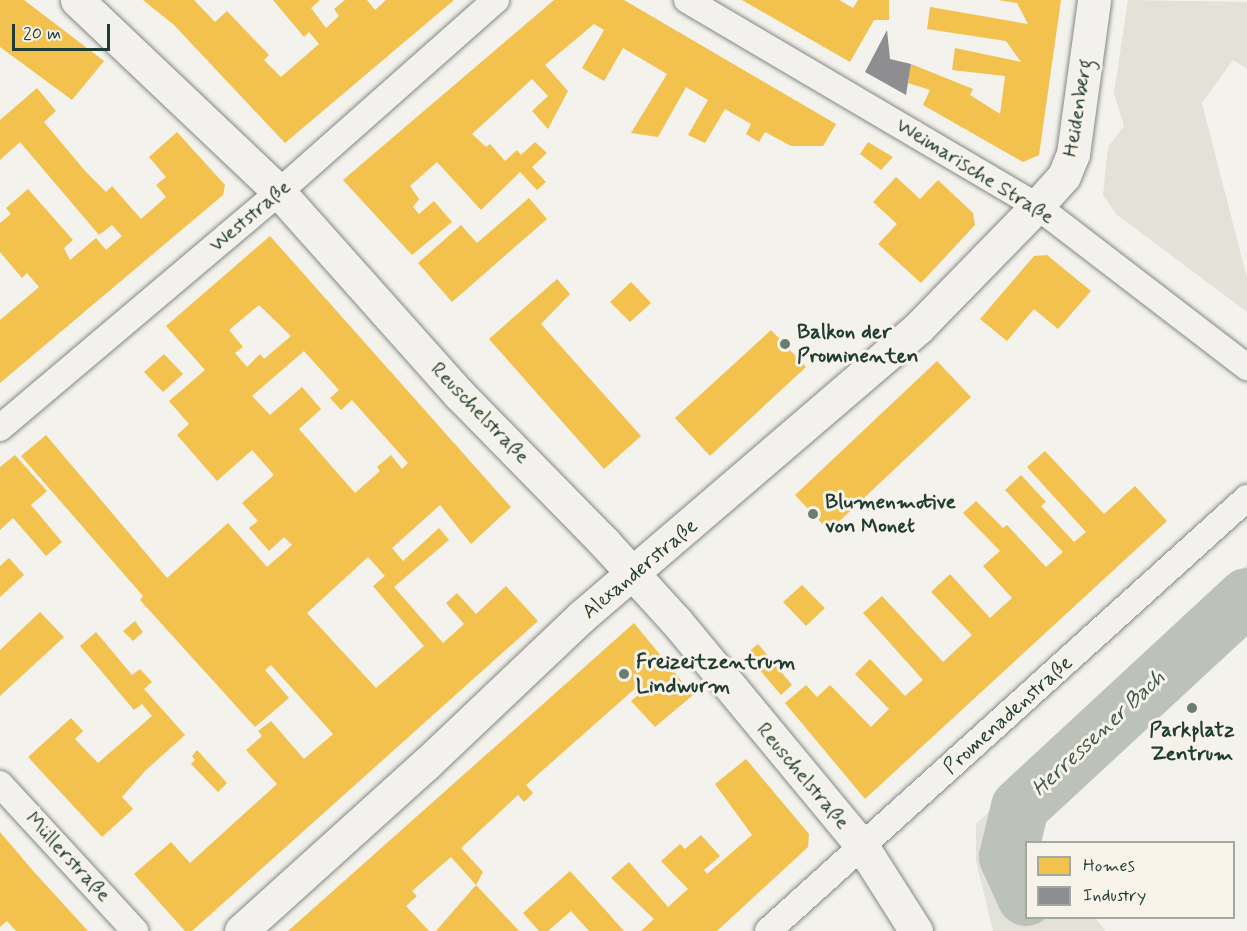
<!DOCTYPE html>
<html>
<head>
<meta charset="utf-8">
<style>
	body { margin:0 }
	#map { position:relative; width:1247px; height:931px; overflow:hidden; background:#f4f2ec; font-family:Mynerve,sans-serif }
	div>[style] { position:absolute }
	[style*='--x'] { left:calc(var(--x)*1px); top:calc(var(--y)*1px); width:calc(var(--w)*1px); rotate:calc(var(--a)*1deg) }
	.green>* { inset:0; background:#e2e2d9 }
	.homes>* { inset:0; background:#f2c14e }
	.industry>* { inset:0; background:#8d8d92 }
	.river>* { height:58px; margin:-29px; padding:0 29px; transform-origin:29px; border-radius:29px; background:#bcc2b9 }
	.roads { filter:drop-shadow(0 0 2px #848985) drop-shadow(0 0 2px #848985) }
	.street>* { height:26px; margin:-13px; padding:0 13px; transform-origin:13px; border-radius:13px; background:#f2f1ed }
	.secondary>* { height:33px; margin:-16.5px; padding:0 16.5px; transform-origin:16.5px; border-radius:16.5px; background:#f2f1ed }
	.dots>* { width:16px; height:16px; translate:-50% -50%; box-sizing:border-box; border:3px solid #f7f3e8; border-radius:50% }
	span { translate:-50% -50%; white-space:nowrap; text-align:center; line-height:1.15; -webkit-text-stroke:6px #f7f3e8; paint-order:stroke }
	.street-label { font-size:21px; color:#1f3d34 }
	.poi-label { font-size:21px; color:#1f3d34; font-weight:700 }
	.left { translate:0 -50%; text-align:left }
	.water-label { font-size:22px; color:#405950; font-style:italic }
	.legend { position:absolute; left:1025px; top:841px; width:210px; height:78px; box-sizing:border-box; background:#f7f3e8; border:2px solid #a1aaa0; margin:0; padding:8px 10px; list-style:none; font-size:18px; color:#1f3d34 }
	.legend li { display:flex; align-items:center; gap:12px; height:30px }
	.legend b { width:30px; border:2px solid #a1aaa0 }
	.scale { position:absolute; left:12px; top:24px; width:98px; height:27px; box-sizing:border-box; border:3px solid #1f3d34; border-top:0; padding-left:8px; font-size:18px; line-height:21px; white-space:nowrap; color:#1f3d34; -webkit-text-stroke:4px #f7f3e8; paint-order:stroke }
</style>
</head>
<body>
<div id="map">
	<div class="green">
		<div style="clip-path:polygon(1128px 0,1247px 2px,1247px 69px,1233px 60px,1202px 103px,1247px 278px,1247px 312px,1116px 214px,1103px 195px,1108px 147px,1124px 126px,1114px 93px)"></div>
		<div style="clip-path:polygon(1247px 564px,1247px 591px,1011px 810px,1035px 842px,1026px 842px,1026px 918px,1095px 918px,1106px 931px,993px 931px,976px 861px,976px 824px)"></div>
	</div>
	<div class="homes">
		<div style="clip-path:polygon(0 0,24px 0,104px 61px,72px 100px,0 47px)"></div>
		<div style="clip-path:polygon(143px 0,194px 0,215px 22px,227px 11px,269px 55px,264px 60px,281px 77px,319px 44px,309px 32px,304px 37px,273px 0,320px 0,311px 8px,326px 28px,339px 16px,334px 9px,345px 0,367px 0,375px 10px,386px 0,454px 0,285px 143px,174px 25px)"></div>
		<div style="clip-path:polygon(554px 0,624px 0,836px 124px,823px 146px,791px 146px,765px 132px,759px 142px,746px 134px,751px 124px,725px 109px,705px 143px,688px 135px,708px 100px,686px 87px,658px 137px,631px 133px,667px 74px,623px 48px,604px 81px,582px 68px,604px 30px,594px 24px,545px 65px,568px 91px,548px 129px,532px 111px,548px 96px,532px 79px,472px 134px,486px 147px,490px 144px,505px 161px,517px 150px,521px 155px,535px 142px,547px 153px,532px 167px,546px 182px,537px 190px,520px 172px,481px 210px,437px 162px,410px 186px,419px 199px,413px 207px,419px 214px,434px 201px,452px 222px,412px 255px,343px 180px)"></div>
		<div style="clip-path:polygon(742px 0,839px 0,853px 8px,858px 0,889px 0,889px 20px,874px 20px,850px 62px)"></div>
		<div style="clip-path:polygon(998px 0,1061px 0,1039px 155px,1023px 162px,923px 105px,930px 90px,908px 83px,911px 64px,973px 89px,970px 95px,1000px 114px,1005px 76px,952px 70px,955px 48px,1021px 62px,1006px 41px,927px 29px,930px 7px,1028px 24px,1017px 3px)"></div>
		<div style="clip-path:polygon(37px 88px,56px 111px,44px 122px,86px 172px,106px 192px,112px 186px,141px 219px,166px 197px,156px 185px,166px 177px,149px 157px,177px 132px,225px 185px,223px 195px,0 383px,0 320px,39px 287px,27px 273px,22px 278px,0 252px,0 223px,11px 214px,6px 208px,28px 189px,73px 240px,64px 248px,70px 260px,96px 238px,106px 250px,122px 236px,112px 225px,99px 235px,20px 142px,0 160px,0 120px)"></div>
		<div style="clip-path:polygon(868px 142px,893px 157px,881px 170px,860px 154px)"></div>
		<div style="clip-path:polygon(896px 177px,920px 199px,938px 180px,973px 213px,975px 225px,921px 283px,878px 244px,897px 224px,873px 202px)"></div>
		<div style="clip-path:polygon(529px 198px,547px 219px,452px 302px,418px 263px,461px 225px,477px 243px)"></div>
		<div style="clip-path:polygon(evenodd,270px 236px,511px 507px,471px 544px,440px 505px,392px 548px,403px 561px,439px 528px,449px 540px,394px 587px,443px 643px,464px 624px,446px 603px,457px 593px,476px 614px,506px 586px,538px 621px,192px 931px,185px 931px,134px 874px,171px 842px,190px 863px,277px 784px,246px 750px,262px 736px,258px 731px,271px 721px,304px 759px,333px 734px,271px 665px,265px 670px,289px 698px,255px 727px,140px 600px,143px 596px,21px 456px,46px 435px,167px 578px,228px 523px,267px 567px,292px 545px,284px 537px,269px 551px,249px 528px,258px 521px,242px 503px,274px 475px,252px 450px,217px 481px,177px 435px,189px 424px,169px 401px,205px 370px,166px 326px,270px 236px,259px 305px,291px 336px,264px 359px,260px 354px,247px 367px,235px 353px,243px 347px,229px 330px,259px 305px,270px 236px,304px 351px,339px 390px,330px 398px,341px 410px,352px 400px,408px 463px,402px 469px,391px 455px,377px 467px,380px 471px,355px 493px,299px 429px,321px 409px,302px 387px,270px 415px,252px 396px,304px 351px,270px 236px,368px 557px,385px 576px,373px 586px,424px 646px,376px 688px,307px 613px,368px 557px)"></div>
		<div style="clip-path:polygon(1047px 255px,1091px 291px,1058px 329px,1034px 309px,1007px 341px,980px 319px,1034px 256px)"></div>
		<div style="clip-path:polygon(557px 279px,570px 294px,541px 324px,641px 436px,604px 469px,489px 339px)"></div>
		<div style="clip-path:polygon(631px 282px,651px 303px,630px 322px,610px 302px)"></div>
		<div style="clip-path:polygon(771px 330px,806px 367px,710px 456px,675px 418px)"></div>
		<div style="clip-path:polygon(164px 354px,183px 374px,163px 392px,144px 372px)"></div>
		<div style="clip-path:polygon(937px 361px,971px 397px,829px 531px,795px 495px)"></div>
		<div style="clip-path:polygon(1045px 451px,1104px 514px,1135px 486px,1167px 521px,865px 799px,785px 703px,806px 685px,817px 697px,830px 685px,871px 727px,889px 709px,855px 674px,870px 659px,905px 696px,923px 680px,863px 613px,882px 596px,943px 662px,972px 635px,931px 592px,950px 574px,990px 618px,1012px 598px,983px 566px,1000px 551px,963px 513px,976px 501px,1003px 528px,1007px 525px,1046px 567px,1063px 552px,1005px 490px,1021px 475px,1046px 502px,1041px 506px,1074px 542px,1086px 532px,1027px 467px)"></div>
		<div style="clip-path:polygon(15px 455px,47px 491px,31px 505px,62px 542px,46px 556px,13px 518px,0 530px,0 467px)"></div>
		<div style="clip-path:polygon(9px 558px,24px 575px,0 597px,0 566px)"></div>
		<div style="clip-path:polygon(802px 585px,825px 608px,806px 626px,783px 602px)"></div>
		<div style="clip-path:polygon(40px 612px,64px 637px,0 696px,0 650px)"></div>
		<div style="clip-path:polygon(135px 621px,143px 632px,133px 641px,123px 631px)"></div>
		<div style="clip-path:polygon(634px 623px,693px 695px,655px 727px,631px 701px,643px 691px,639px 685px,526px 785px,533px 793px,524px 802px,518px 795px,461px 848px,483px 872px,476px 885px,451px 857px,412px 891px,417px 896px,406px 906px,429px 931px,288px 931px)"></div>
		<div style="clip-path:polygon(96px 632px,132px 675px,140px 669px,152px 682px,144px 689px,185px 735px,145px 771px,122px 797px,133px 809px,102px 837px,28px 757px,71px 718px,83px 731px,75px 739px,98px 763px,152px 716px,142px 704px,134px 710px,80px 646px)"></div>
		<div style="clip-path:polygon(758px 644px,792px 685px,781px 695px,746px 654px)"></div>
		<div style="clip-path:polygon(197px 750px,227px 783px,218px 792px,191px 764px,195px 760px,192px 756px)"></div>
		<div style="clip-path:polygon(746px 759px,809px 834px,808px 847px,717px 931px,641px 931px,654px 919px,611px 878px,629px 862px,668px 907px,688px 889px,661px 861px,680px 844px,685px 849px,701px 835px,720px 856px,704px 870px,707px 874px,752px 835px,715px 784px)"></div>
		<div style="clip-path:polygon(0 832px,35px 873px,88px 931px,16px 931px,7px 921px,0 927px)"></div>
		<div style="clip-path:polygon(570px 871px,599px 903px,624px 931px,589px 931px,571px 911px,548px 931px,539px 931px,523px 913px)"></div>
		<div style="clip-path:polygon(476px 885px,519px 931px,436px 931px)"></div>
	</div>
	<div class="industry">
		<div style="clip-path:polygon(887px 30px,890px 59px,911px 64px,906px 95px,865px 72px)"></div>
	</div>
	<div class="river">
		<div style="--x:1026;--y:897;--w:44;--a:-114.2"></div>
		<div style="--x:1008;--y:857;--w:51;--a:-76.5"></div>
		<div style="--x:1020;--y:807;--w:309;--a:-42.8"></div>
	</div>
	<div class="roads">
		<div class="street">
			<div style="--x:687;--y:0;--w:406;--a:30.5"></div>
			<div style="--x:1037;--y:206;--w:265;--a:37.5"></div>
			<div style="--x:0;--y:428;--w:365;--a:-40.2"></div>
			<div style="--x:279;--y:192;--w:290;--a:-41.5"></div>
			<div style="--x:0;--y:784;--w:200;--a:47.4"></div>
			<div style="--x:768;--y:931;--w:646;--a:-42.11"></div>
		</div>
		<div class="secondary">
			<div style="--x:77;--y:0;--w:279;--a:43.5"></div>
			<div style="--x:279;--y:192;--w:272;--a:48.3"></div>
			<div style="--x:460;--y:395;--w:206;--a:45.6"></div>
			<div style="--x:604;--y:542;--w:107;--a:47.7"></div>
			<div style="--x:676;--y:621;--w:292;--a:50.4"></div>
			<div style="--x:862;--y:846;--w:101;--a:57.6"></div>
			<div style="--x:241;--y:931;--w:249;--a:-42.1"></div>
			<div style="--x:426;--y:764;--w:215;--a:-43.5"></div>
			<div style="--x:582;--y:616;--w:443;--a:-40.6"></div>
			<div style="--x:918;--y:328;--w:170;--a:-45.7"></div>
			<div style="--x:1037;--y:206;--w:40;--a:-48"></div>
			<div style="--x:1064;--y:176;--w:24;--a:-68"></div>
			<div style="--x:1073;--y:154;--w:155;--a:-82.2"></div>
		</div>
	</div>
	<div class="dots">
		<div style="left:785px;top:344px;background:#6a7c74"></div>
		<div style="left:813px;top:514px;background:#6a7c74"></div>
		<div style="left:624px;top:674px;background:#6a7c74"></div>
		<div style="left:1192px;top:708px;background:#6a7c74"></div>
	</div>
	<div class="street-label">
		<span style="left:1078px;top:108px;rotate:-81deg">Heidenberg</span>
		<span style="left:975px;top:171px;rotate:32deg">Weimarische Straße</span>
		<span style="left:250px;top:216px;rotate:-40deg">Weststraße</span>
		<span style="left:480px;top:413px;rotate:46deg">Reuschelstraße</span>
		<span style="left:640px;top:569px;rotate:-40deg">Alexanderstraße</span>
		<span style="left:1008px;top:715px;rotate:-42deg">Promenadenstraße</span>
		<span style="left:803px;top:776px;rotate:50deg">Reuschelstraße</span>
		<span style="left:68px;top:857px;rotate:47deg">Müllerstraße</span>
	</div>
	<div class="poi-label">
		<span class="left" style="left:797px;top:344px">Balkon der<br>Prominenten</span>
		<span class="left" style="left:825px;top:514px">Blumenmotive<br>von Monet</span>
		<span class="left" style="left:636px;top:674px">Freizeitzentrum<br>Lindwurm</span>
		<span style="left:1192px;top:742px">Parkplatz<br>Zentrum</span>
	</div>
	<div class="water-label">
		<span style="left:1099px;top:734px;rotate:-43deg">Herressener Bach</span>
	</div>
	<ul class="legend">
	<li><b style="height:16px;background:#f2c14e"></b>Homes</li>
	<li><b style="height:16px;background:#8d8d92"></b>Industry</li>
	</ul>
	<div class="scale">20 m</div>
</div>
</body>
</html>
